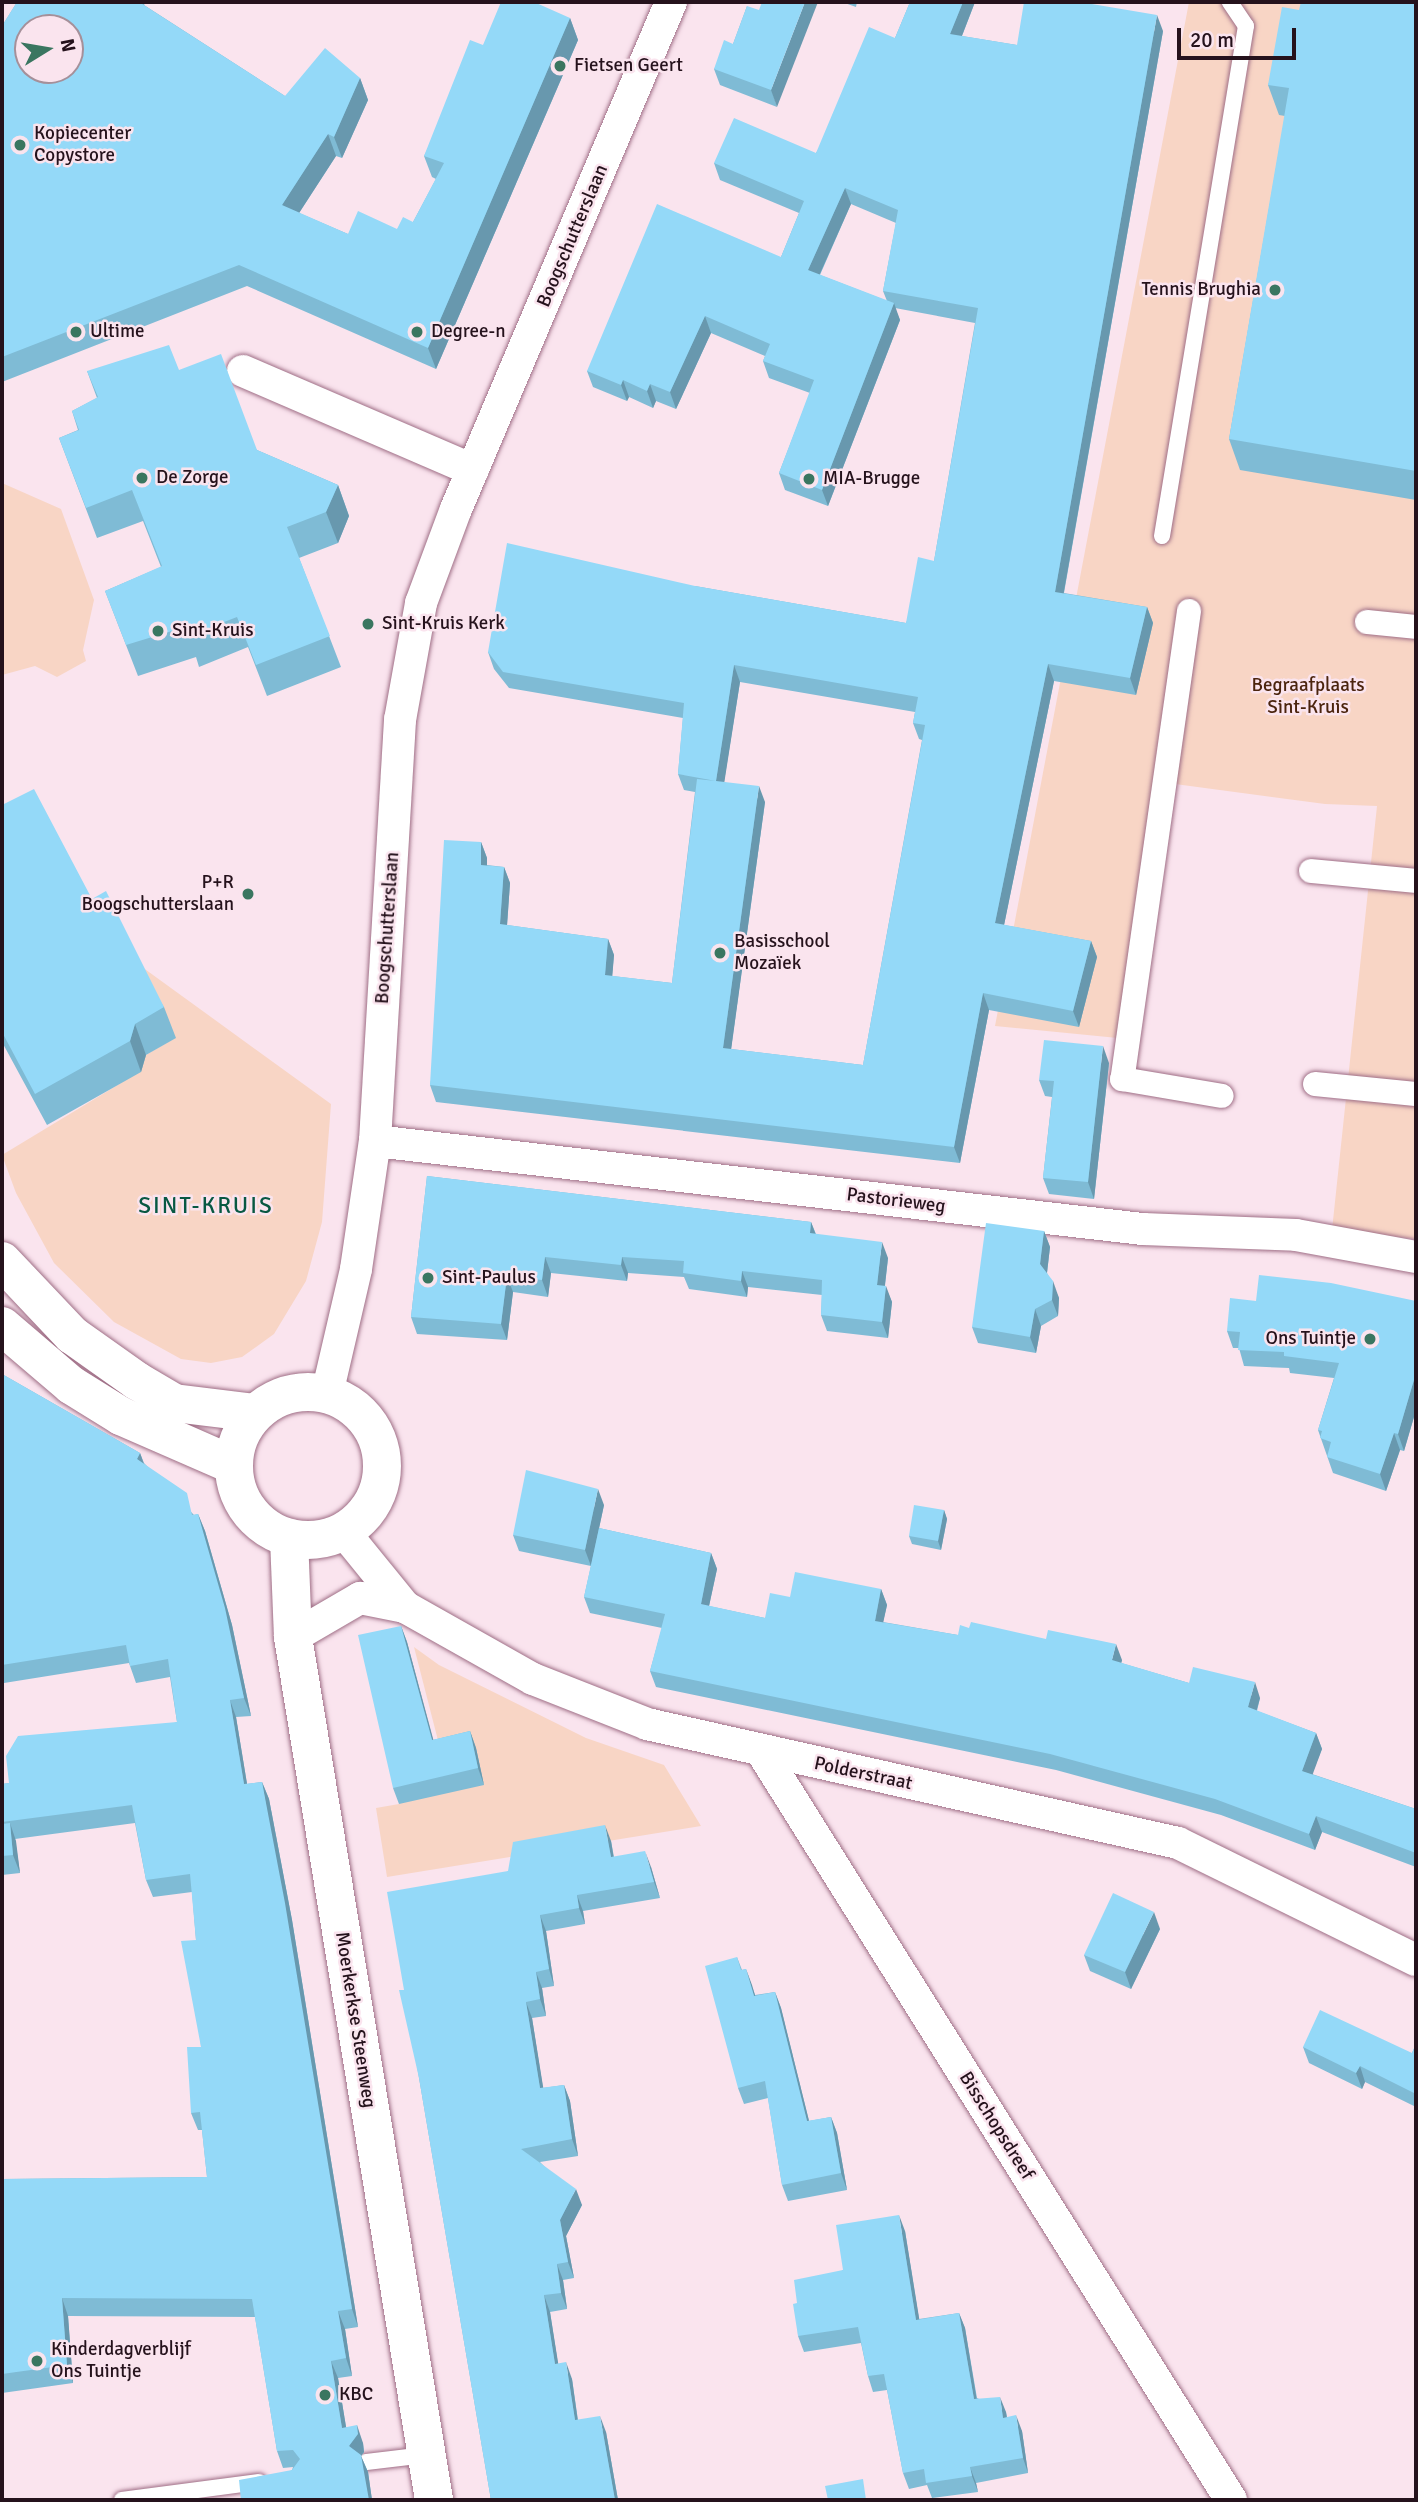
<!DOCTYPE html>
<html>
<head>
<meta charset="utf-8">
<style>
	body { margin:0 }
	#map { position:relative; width:1418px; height:2502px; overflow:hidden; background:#fae4ee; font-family:Signika,sans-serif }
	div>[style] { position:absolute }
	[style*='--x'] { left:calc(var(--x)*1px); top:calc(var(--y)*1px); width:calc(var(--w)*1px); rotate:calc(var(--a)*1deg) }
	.green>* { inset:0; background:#f8d5c5 }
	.roads { filter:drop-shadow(0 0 2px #9f6e86) drop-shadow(0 0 2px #9f6e86) }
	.service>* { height:16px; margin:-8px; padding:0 8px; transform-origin:8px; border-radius:8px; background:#fff }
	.pedestrian>* { height:24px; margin:-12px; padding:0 12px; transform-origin:12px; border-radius:12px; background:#fff }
	.minor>* { height:32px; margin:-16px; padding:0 16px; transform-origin:16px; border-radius:16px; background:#fff }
	.tertiary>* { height:38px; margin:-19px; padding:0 19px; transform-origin:19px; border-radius:19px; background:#fff }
	.tertiary>.ring { margin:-19px; padding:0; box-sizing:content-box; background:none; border:38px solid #fff; border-radius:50% }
	.wall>* { inset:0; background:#7fbbd5 }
	.shaded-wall>* { inset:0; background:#6898ae }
	.building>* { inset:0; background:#94d9f8 }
	.dots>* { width:19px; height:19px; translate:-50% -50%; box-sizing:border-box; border:4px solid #fae4ee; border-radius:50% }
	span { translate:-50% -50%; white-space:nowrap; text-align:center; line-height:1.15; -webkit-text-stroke:5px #fae4ee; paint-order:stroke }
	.poi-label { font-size:19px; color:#25121c }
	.left { translate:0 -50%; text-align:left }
	.right { translate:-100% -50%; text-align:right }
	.street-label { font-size:19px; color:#25121c }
	.park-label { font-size:19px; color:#4b240e }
	.quarter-label { font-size:23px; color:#085842; letter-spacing:2px }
	.frame { position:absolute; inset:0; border:4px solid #25121c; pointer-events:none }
	.north { position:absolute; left:14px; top:14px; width:70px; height:70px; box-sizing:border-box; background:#fae4ee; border:2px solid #a5909a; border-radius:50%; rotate:79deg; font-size:19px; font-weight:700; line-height:28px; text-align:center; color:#25121c }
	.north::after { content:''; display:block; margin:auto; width:24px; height:32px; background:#3a7660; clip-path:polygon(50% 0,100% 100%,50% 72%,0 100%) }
	.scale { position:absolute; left:1177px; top:28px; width:119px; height:32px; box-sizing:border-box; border:4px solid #25121c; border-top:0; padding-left:9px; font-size:21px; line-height:24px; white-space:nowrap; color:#25121c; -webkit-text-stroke:5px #fae4ee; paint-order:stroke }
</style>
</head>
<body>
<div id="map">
	<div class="green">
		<div style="clip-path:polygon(1189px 2px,1416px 2px,1416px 1239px,1332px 1230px,1377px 806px,1325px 804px,1175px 784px,1138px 1040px,995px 1026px)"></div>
		<div style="clip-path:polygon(2px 483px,61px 509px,94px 600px,83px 650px,86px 661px,57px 677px,35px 666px,2px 675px)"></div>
		<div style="clip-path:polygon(142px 967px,331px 1104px,322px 1222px,306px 1281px,274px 1334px,242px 1357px,211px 1363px,181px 1359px,114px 1322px,54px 1263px,16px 1193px,2px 1155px,121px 1083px,146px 1055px,175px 1038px)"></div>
		<div style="clip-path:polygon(414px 1647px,439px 1665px,586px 1738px,664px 1765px,701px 1826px,387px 1877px,376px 1808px,399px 1804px,442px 1756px)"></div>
	</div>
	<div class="roads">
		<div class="service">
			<div style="--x:1162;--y:536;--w:517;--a:-80.65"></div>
			<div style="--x:1246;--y:26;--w:29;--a:-124"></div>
			<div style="--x:366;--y:2462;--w:60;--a:-6.7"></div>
			<div style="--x:122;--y:2500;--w:138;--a:-7.5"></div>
		</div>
		<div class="pedestrian">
			<div style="--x:1189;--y:611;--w:473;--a:98.1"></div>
			<div style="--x:1122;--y:1079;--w:101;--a:9.6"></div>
			<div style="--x:1367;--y:622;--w:49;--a:5.8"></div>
			<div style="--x:1311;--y:871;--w:105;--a:5.4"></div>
			<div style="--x:1315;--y:1084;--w:101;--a:5.7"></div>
		</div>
		<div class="minor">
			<div style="--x:243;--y:371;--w:250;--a:23.3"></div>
			<div style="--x:375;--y:1141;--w:773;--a:6.54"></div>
			<div style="--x:1143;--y:1229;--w:153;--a:2.2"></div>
			<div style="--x:1296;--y:1235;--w:122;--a:10.4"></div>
			<div style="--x:327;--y:1394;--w:128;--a:-76.9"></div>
			<div style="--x:356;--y:1269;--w:129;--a:-81.6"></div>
			<div style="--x:375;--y:1141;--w:422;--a:-86.6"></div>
			<div style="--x:400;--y:720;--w:119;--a:-79.8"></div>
			<div style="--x:421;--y:603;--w:100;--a:-69.6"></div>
			<div style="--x:456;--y:509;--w:551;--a:-67.02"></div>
			<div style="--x:344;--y:1532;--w:97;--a:50.9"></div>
			<div style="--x:405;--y:1607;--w:147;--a:29.4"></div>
			<div style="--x:533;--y:1679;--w:123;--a:21.5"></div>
			<div style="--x:647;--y:1724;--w:544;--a:12.63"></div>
			<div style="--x:1178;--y:1843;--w:265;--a:26.2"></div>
			<div style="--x:293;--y:1637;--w:78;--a:-30.2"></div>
			<div style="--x:360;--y:1598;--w:46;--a:11.3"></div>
			<div style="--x:762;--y:1752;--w:883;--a:57.91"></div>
		</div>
		<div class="tertiary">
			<div style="--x:2;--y:1261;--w:102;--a:46.6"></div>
			<div style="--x:72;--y:1335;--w:80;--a:35.3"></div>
			<div style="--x:137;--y:1381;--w:43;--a:30.7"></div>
			<div style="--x:174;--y:1403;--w:82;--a:7"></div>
			<div style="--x:2;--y:1326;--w:91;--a:40.5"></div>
			<div style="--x:71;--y:1385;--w:59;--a:31.8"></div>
			<div style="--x:121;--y:1416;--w:122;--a:23.6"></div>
			<div class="ring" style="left:234px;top:1392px;width:110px;height:110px"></div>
			<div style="--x:289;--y:1538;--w:99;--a:87.7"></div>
			<div style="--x:293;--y:1637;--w:874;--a:80.72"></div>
		</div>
	</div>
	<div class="wall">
		<div style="clip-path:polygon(17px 2px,146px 2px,144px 5px,285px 96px,360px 78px,368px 100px,342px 158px,336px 156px,299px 213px,348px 234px,397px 229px,413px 222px,436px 179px,432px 177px,424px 156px,483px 45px,570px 18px,578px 40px,436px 369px,247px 286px,2px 382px,2px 26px)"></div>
		<div style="clip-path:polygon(842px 2px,857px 2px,856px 7px)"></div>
		<div style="clip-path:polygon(evenodd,910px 2px,975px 2px,962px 36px,1017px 45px,1163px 31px,1064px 593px,1147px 607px,1153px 623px,1136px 695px,1054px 681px,1004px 925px,1091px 941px,1097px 957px,1079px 1027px,989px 1010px,960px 1163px,436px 1102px,430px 1085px,481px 842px,487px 858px,487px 865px,504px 867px,510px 883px,507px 925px,608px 939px,614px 955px,612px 976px,672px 983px,695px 792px,684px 790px,678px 774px,683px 718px,509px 688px,494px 669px,488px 652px,695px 586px,906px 623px,934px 561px,975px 323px,895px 308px,900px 320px,828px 506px,785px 490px,779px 473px,810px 393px,769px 378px,763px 361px,765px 356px,711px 333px,676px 409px,656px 401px,653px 408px,629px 397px,627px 401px,593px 387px,587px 371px,781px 257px,799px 213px,720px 180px,714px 163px,816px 153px,895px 38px,910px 2px,851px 204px,896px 223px,883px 291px,887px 301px,820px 275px,851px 204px,910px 2px,740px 682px,915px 712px,913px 723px,919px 739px,922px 740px,863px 1065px,731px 1049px,765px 802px,724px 782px,740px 682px)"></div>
		<div style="clip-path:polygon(1416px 2px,1416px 500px,1240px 470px,1229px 439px,1285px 116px,1279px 115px,1268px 85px,1299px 10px)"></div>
		<div style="clip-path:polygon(747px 6px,777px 107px,720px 85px,714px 69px,733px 44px)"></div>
		<div style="clip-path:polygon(179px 370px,257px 450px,338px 485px,349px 516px,338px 543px,299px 558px,341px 667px,267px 696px,248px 647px,199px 667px,196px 657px,138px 676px,105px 591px,161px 567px,143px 521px,97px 538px,59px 438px,78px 430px,72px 411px,97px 398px,87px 371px)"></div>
		<div style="clip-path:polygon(2px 805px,92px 899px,164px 1007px,176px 1038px,146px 1055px,141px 1072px,47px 1125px,2px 1042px)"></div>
		<div style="clip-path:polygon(1109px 1063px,1094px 1199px,1049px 1194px,1043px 1178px,1052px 1097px,1045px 1096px,1039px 1080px)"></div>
		<div style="clip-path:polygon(427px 1176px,811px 1222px,816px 1234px,888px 1258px,885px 1286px,892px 1302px,888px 1338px,827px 1331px,821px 1315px,822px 1295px,748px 1287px,747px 1297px,689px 1289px,684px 1277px,628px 1273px,627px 1281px,551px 1273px,548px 1297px,513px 1292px,507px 1340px,417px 1334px,411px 1317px)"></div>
		<div style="clip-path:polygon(1044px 1231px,1050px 1247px,1047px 1273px,1059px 1298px,1058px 1316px,1041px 1326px,1036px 1353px,978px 1343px,972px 1327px)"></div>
		<div style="clip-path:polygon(1256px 1301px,1416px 1301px,1416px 1410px,1404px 1451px,1400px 1450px,1386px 1491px,1333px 1473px,1318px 1430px,1334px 1378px,1290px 1373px,1289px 1368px,1244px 1366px,1239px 1348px,1233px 1348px,1227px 1331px)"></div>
		<div style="clip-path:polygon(2px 1374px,140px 1453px,144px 1463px,194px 1515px,198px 1514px,205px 1531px,232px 1625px,251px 1716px,236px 1717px,247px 1784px,262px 1782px,269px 1799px,292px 1920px,358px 2327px,345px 2329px,352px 2376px,338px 2378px,346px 2427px,363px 2443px,364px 2452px,361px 2456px,368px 2472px,372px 2500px,241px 2500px,292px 2470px,293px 2467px,283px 2468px,277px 2451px,255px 2317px,68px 2316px,73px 2383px,2px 2393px,2px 2179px,207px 2177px,202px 2130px,198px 2130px,191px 2113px,201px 2047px,196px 1940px,192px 1892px,153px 1897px,146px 1880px,135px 1823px,15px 1839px,20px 1873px,2px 1875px,2px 1784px,9px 1783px,177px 1722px,170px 1677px,136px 1683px,129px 1663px,4px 1683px,2px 1676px)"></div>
		<div style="clip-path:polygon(604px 1505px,599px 1528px,711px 1553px,717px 1569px,709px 1606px,765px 1618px,790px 1597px,881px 1589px,887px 1605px,883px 1622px,958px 1635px,1122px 1660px,1121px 1663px,1189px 1683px,1260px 1698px,1257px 1711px,1316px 1733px,1322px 1749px,1312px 1774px,1416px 1809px,1416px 1867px,1322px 1832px,1315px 1850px,1221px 1815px,1056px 1770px,656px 1687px,650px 1671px,662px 1628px,590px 1613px,584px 1597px,591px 1566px,519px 1551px,513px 1535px)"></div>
		<div style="clip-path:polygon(944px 1510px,947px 1519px,941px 1550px,912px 1544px,909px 1536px)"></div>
		<div style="clip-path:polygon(401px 1626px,407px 1642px,433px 1740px,470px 1731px,476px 1748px,484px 1785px,399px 1804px,393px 1788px)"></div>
		<div style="clip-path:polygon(611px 1841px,614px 1857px,651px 1867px,660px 1898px,583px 1911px,585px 1924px,546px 1931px,554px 1986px,542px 1988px,546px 2016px,532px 2018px,543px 2088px,564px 2085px,570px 2101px,578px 2156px,540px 2162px,582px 2205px,566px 2236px,574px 2278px,563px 2280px,567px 2309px,550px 2312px,558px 2364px,572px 2379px,578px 2420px,606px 2432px,618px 2500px,491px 2500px,404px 1990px,508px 1871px)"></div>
		<div style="clip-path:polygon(1160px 1929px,1131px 1989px,1090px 1971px,1084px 1955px)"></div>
		<div style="clip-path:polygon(737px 1957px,742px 1970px,746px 1969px,755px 1995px,775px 1992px,781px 2008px,809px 2121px,831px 2117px,837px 2133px,847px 2190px,788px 2201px,782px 2185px,768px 2098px,744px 2104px,738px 2088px)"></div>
		<div style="clip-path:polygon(1416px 2044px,1416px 2107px,1365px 2082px,1362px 2089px,1309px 2063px,1303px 2047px,1412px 2053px)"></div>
		<div style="clip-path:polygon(905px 2231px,919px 2319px,959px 2313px,965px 2328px,977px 2398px,1006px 2412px,1007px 2417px,1022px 2431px,1028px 2473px,976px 2483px,978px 2492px,932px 2498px,927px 2485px,909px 2489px,903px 2473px,887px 2390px,873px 2392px,868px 2376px,861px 2343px,804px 2352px,798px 2336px,797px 2303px,843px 2270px)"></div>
	</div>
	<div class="shaded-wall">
		<div style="clip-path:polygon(805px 2px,818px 2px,777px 107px,771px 90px)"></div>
		<div style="clip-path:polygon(963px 2px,975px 2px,956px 51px,950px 34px)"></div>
		<div style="clip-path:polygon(1157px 15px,1163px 31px,1061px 608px,1055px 592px)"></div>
		<div style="clip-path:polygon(570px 18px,578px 40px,436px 369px,428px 348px)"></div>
		<div style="clip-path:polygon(360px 78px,368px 100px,342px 158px,334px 137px)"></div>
		<div style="clip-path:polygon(328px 134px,336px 156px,290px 227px,282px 205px)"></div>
		<div style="clip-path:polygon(845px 188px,851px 204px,814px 287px,808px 270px)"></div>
		<div style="clip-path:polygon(894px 303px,900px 320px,828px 506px,822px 490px)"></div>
		<div style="clip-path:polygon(705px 316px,711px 333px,676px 409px,670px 392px)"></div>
		<div style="clip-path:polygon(623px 380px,629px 397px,627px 401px,621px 385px)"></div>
		<div style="clip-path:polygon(650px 384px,656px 401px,653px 408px,647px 391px)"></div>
		<div style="clip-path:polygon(338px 485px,349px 516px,338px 543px,326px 512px)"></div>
		<div style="clip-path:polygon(1147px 607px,1153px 623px,1136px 695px,1130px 678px)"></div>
		<div style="clip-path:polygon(1048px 664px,1054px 681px,1001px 940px,995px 923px)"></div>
		<div style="clip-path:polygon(734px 665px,740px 682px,722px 797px,716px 781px)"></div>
		<div style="clip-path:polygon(759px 786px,765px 802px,729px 1065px,723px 1048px)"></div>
		<div style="clip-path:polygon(481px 842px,487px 858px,487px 882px,481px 865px)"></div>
		<div style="clip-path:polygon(504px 867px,510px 883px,506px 940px,500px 924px)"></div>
		<div style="clip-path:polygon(608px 939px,614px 955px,611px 992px,605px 975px)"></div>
		<div style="clip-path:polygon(1091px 941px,1097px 957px,1079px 1027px,1073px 1011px)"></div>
		<div style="clip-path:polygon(983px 993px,989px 1010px,960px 1163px,954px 1147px)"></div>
		<div style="clip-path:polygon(135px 1024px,146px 1055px,141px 1072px,130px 1041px)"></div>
		<div style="clip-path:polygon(1103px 1046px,1109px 1063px,1094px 1199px,1088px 1182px)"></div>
		<div style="clip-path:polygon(811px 1222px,817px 1238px,810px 1233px)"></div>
		<div style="clip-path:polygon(1044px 1231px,1050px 1247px,1046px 1281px,1040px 1264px)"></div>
		<div style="clip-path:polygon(882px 1242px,888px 1258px,883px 1301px,877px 1285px)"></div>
		<div style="clip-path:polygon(545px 1257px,551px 1273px,548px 1297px,542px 1280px)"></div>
		<div style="clip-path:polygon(622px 1257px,628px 1273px,627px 1281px,621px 1265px)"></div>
		<div style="clip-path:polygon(742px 1271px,748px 1287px,747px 1297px,741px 1281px)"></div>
		<div style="clip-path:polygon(507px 1276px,513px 1292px,507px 1340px,501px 1324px)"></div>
		<div style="clip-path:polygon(1053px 1281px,1059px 1298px,1058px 1316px,1052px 1300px)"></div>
		<div style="clip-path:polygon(886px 1286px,892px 1302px,888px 1338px,882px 1322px)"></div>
		<div style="clip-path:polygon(1035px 1309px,1041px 1326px,1036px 1353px,1030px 1337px)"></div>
		<div style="clip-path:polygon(1416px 1373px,1416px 1410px,1404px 1451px,1398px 1434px)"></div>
		<div style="clip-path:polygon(1394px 1433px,1400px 1450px,1386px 1491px,1380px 1474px)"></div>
		<div style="clip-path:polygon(140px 1453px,146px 1470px,137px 1459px)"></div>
		<div style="clip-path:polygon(598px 1489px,604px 1505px,591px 1566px,585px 1550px)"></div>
		<div style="clip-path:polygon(944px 1510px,947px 1519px,941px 1550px,938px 1541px)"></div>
		<div style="clip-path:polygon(198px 1514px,205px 1531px,232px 1625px,251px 1716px,244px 1698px)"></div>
		<div style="clip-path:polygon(711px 1553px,717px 1569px,706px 1620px,701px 1604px)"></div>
		<div style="clip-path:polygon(881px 1589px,887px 1605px,880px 1637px,875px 1621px)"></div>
		<div style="clip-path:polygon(401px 1626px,407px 1642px,438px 1757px,432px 1740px)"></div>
		<div style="clip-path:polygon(1116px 1644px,1122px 1660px,1118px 1676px,1112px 1660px)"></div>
		<div style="clip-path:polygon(1255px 1682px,1260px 1698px,1253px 1723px,1248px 1707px)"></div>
		<div style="clip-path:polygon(230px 1700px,236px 1717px,250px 1802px,244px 1784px)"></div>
		<div style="clip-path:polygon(470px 1731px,476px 1748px,484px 1785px,478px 1768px)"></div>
		<div style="clip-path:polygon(1316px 1733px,1322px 1749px,1308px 1787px,1302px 1771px)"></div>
		<div style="clip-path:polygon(262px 1782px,269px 1799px,292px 1920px,358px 2327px,352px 2309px)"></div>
		<div style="clip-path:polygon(1316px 1816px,1322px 1832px,1315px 1850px,1309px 1834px)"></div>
		<div style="clip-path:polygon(10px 1823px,16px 1841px,20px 1873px,13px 1855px)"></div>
		<div style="clip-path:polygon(605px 1825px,611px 1841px,616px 1873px,611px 1857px)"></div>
		<div style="clip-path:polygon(645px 1851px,651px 1867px,660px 1898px,654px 1882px)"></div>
		<div style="clip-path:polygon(577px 1895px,583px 1911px,585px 1924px,579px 1908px)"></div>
		<div style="clip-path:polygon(1154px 1912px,1160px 1929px,1131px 1989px,1125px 1972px)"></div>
		<div style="clip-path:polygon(540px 1915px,546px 1931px,554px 1986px,549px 1969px)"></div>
		<div style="clip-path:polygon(746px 1969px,752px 1985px,760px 2012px,754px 1996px)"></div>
		<div style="clip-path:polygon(536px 1972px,542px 1988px,546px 2016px,540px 1999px)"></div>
		<div style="clip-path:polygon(775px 1992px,781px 2008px,813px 2137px,807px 2121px)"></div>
		<div style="clip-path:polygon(526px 2002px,532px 2018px,546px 2105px,540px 2088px)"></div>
		<div style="clip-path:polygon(1360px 2066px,1365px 2082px,1362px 2089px,1356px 2073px)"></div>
		<div style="clip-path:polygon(564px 2085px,570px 2101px,578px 2156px,572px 2139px)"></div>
		<div style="clip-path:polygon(831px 2117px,837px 2133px,847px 2190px,841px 2173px)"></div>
		<div style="clip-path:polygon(576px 2189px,582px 2205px,566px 2236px,574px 2278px,568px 2262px,560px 2220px)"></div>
		<div style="clip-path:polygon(899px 2215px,905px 2231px,922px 2336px,916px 2320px)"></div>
		<div style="clip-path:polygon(557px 2264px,563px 2280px,567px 2309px,561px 2293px)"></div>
		<div style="clip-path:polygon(544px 2295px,550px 2312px,561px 2381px,555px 2364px)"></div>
		<div style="clip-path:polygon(62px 2298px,68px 2316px,73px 2383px,67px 2365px)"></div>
		<div style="clip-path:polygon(338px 2311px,345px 2329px,352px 2376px,346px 2358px)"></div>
		<div style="clip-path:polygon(959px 2313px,965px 2328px,979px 2414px,974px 2399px)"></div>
		<div style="clip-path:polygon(331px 2361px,338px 2378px,349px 2445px,342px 2428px)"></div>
		<div style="clip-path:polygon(566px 2362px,572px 2379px,580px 2437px,575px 2420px)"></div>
		<div style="clip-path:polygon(1000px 2397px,1006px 2412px,1009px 2434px,1003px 2418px)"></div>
		<div style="clip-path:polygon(1016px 2415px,1022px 2431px,1028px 2473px,1023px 2458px)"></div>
		<div style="clip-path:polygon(600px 2416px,606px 2432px,618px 2500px,615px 2500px)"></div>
		<div style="clip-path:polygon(357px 2425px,363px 2443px,364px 2452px,361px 2456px,368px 2472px,372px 2500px,369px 2500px,349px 2446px)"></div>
		<div style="clip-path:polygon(970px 2467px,976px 2483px,978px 2492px,972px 2476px)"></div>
	</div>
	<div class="building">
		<div style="clip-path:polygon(evenodd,17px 2px,139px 2px,285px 96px,325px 48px,360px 78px,334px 137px,328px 134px,282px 205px,348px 234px,358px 211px,397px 229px,403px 217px,413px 222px,444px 163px,424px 156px,470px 40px,483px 45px,501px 2px,534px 2px,570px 18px,428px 348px,239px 265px,2px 357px,2px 26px,17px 2px,28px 28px,70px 28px,70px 70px,28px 70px,28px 28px)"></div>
		<div style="clip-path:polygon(762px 2px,805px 2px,771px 90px,714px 69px,724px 40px,733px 44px,747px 6px,759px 10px)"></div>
		<div style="clip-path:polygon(evenodd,910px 2px,963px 2px,950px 34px,1017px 45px,1024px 2px,1080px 2px,1157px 15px,1055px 592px,1147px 607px,1130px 678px,1048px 664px,995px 923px,1091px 941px,1073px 1011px,983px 993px,954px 1147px,430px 1085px,444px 840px,481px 842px,481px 865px,504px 867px,500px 924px,608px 939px,605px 975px,672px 983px,697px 779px,716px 781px,678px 774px,684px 703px,503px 672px,488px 652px,507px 543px,695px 586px,906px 623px,918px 557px,934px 561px,978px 308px,883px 291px,898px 210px,845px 188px,808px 270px,894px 303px,822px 490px,779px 473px,814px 380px,763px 361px,770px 344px,705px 316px,670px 392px,650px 384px,647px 391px,623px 380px,621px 385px,587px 371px,657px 204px,781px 257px,804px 201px,714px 163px,734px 118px,816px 153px,869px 27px,895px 38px,910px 2px,734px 665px,918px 697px,913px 723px,925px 725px,863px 1065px,723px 1048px,759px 786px,716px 781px,734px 665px)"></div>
		<div style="clip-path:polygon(1301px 2px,1416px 2px,1416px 471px,1229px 439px,1289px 88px,1268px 85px,1282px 7px,1299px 10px)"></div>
		<div style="clip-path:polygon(169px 345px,179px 370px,221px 354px,257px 450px,338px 485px,326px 512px,287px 527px,330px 636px,256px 665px,237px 617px,188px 636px,185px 627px,126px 645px,105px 591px,162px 566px,132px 490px,86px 508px,59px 438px,79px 430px,72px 411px,98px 397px,87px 371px)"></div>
		<div style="clip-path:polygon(34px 789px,92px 899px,106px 891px,164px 1007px,135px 1024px,130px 1041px,35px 1094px,2px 1032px,2px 805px)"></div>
		<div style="clip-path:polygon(1044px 1040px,1103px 1046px,1088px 1182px,1043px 1178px,1054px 1081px,1039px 1080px)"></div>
		<div style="clip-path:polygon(427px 1176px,811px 1222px,810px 1233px,882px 1242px,877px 1285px,886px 1286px,882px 1322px,821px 1315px,822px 1280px,742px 1271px,741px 1281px,683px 1273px,684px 1261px,622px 1257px,621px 1265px,545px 1257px,542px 1280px,507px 1276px,501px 1324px,411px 1317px)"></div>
		<div style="clip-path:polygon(986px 1223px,1044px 1231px,1040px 1264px,1053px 1281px,1052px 1300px,1035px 1309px,1030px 1337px,972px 1327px)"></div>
		<div style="clip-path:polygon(1259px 1275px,1331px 1283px,1416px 1301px,1416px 1373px,1398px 1434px,1394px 1433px,1380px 1474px,1327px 1457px,1331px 1442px,1320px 1438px,1322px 1431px,1318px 1430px,1339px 1363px,1284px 1356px,1284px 1352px,1238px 1350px,1240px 1332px,1227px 1331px,1230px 1298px,1256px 1301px)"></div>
		<div style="clip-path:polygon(2px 1374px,140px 1453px,137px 1459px,187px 1493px,192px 1515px,198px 1514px,225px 1608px,244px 1698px,230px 1700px,244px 1784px,262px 1782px,285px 1903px,352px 2309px,338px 2311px,346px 2358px,331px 2361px,342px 2428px,357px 2425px,358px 2434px,349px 2446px,361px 2455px,369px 2500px,241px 2500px,239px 2480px,292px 2470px,300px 2459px,293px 2450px,277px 2451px,252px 2299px,62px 2298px,67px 2365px,2px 2374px,2px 2179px,207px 2177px,200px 2112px,191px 2113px,187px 2047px,201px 2047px,181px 1941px,196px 1940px,190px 1874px,146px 1880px,132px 1805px,2px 1822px,2px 1784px,9px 1783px,6px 1756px,18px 1736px,177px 1722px,168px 1659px,130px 1666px,126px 1645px,2px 1665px)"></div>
		<div style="clip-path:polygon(526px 1470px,598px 1489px,585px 1550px,513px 1535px)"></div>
		<div style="clip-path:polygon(914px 1505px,944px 1510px,938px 1541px,909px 1536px)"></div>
		<div style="clip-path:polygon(599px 1528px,711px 1553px,701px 1604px,765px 1618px,770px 1593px,790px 1597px,795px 1572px,881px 1589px,875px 1621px,958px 1635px,960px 1625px,969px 1628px,971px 1622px,1046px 1639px,1048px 1630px,1116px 1644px,1112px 1660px,1189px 1683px,1193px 1667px,1255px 1682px,1248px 1707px,1316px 1733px,1302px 1771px,1416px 1809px,1416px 1853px,1316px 1816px,1309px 1834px,1215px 1799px,1050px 1754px,650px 1671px,665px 1614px,584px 1597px)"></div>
		<div style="clip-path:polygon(401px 1626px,432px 1740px,470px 1731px,478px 1768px,393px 1788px,358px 1635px)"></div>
		<div style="clip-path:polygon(10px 1823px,13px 1855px,2px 1856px,2px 1824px)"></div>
		<div style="clip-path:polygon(605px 1825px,611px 1857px,645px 1851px,654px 1882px,577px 1895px,579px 1908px,540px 1915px,549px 1969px,536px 1972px,540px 1999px,526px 2002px,540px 2088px,564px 2085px,572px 2139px,521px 2149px,576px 2189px,560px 2220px,568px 2262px,557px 2264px,561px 2293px,544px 2295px,555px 2364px,566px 2362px,575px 2420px,600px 2416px,615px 2500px,491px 2500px,419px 2078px,399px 1990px,404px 1990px,387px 1892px,508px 1871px,513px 1842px)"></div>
		<div style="clip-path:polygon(1113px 1893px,1154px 1912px,1125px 1972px,1084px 1955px)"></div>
		<div style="clip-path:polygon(737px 1957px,741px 1970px,746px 1969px,754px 1996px,775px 1992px,807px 2121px,831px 2117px,841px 2173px,782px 2185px,765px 2081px,738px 2088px,705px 1966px)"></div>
		<div style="clip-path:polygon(1320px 2010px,1412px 2053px,1416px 2044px,1416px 2094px,1360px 2066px,1356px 2073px,1303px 2047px)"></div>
		<div style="clip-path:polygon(899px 2215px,916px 2320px,959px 2313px,974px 2399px,1000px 2397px,1003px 2418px,1016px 2415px,1023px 2458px,970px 2467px,972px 2476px,926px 2483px,924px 2469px,903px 2473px,884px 2374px,868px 2376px,858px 2327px,798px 2336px,793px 2304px,797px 2303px,794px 2280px,843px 2270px,836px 2225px)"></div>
		<div style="clip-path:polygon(863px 2479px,866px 2500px,828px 2500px,825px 2486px)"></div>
	</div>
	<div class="dots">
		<div style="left:560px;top:66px;background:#3a7660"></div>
		<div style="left:20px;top:145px;background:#3a7660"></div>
		<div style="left:1275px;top:290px;background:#3a7660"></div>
		<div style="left:76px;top:332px;background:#3a7660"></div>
		<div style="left:417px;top:332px;background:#3a7660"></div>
		<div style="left:142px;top:478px;background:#3a7660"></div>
		<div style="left:809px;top:479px;background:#3a7660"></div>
		<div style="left:368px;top:624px;background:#3a7660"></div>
		<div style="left:158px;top:631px;background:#3a7660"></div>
		<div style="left:248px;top:894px;background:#3a7660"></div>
		<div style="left:720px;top:953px;background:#3a7660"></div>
		<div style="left:428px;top:1278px;background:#3a7660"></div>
		<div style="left:1370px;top:1339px;background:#3a7660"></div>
		<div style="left:37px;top:2361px;background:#3a7660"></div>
		<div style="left:325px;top:2395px;background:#3a7660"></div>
	</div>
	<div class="poi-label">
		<span class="left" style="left:574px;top:66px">Fietsen Geert</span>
		<span class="left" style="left:34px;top:145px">Kopiecenter<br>Copystore</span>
		<span class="right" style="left:1261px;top:290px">Tennis Brughia</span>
		<span class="left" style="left:90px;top:332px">Ultime</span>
		<span class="left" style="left:431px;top:332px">Degree-n</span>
		<span class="left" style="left:156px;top:478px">De Zorge</span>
		<span class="left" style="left:823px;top:479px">MIA-Brugge</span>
		<span class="left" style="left:382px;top:624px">Sint-Kruis Kerk</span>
		<span class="left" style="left:172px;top:631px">Sint-Kruis</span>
		<span class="right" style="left:234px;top:894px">P+R<br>Boogschutterslaan</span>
		<span class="left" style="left:734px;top:953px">Basisschool<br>Mozaïek</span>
		<span class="left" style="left:442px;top:1278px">Sint-Paulus</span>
		<span class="right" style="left:1356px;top:1339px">Ons Tuintje</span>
		<span class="left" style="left:51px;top:2361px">Kinderdagverblijf<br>Ons Tuintje</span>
		<span class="left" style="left:339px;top:2395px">KBC</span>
	</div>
	<div class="street-label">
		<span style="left:573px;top:236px;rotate:-67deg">Boogschutterslaan</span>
		<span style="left:388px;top:928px;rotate:-86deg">Boogschutterslaan</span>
		<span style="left:896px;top:1201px;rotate:7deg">Pastorieweg</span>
		<span style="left:863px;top:1774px;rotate:12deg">Polderstraat</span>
		<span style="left:355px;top:2020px;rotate:81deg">Moerkerkse Steenweg</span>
		<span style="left:996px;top:2126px;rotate:58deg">Bisschopsdreef</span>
	</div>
	<div class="park-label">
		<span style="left:1308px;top:697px">Begraafplaats<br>Sint-Kruis</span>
	</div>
	<div class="quarter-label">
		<span style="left:206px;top:1206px">SINT-KRUIS</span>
	</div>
	<div class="frame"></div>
	<div class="north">N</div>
	<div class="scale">20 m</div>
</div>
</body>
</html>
